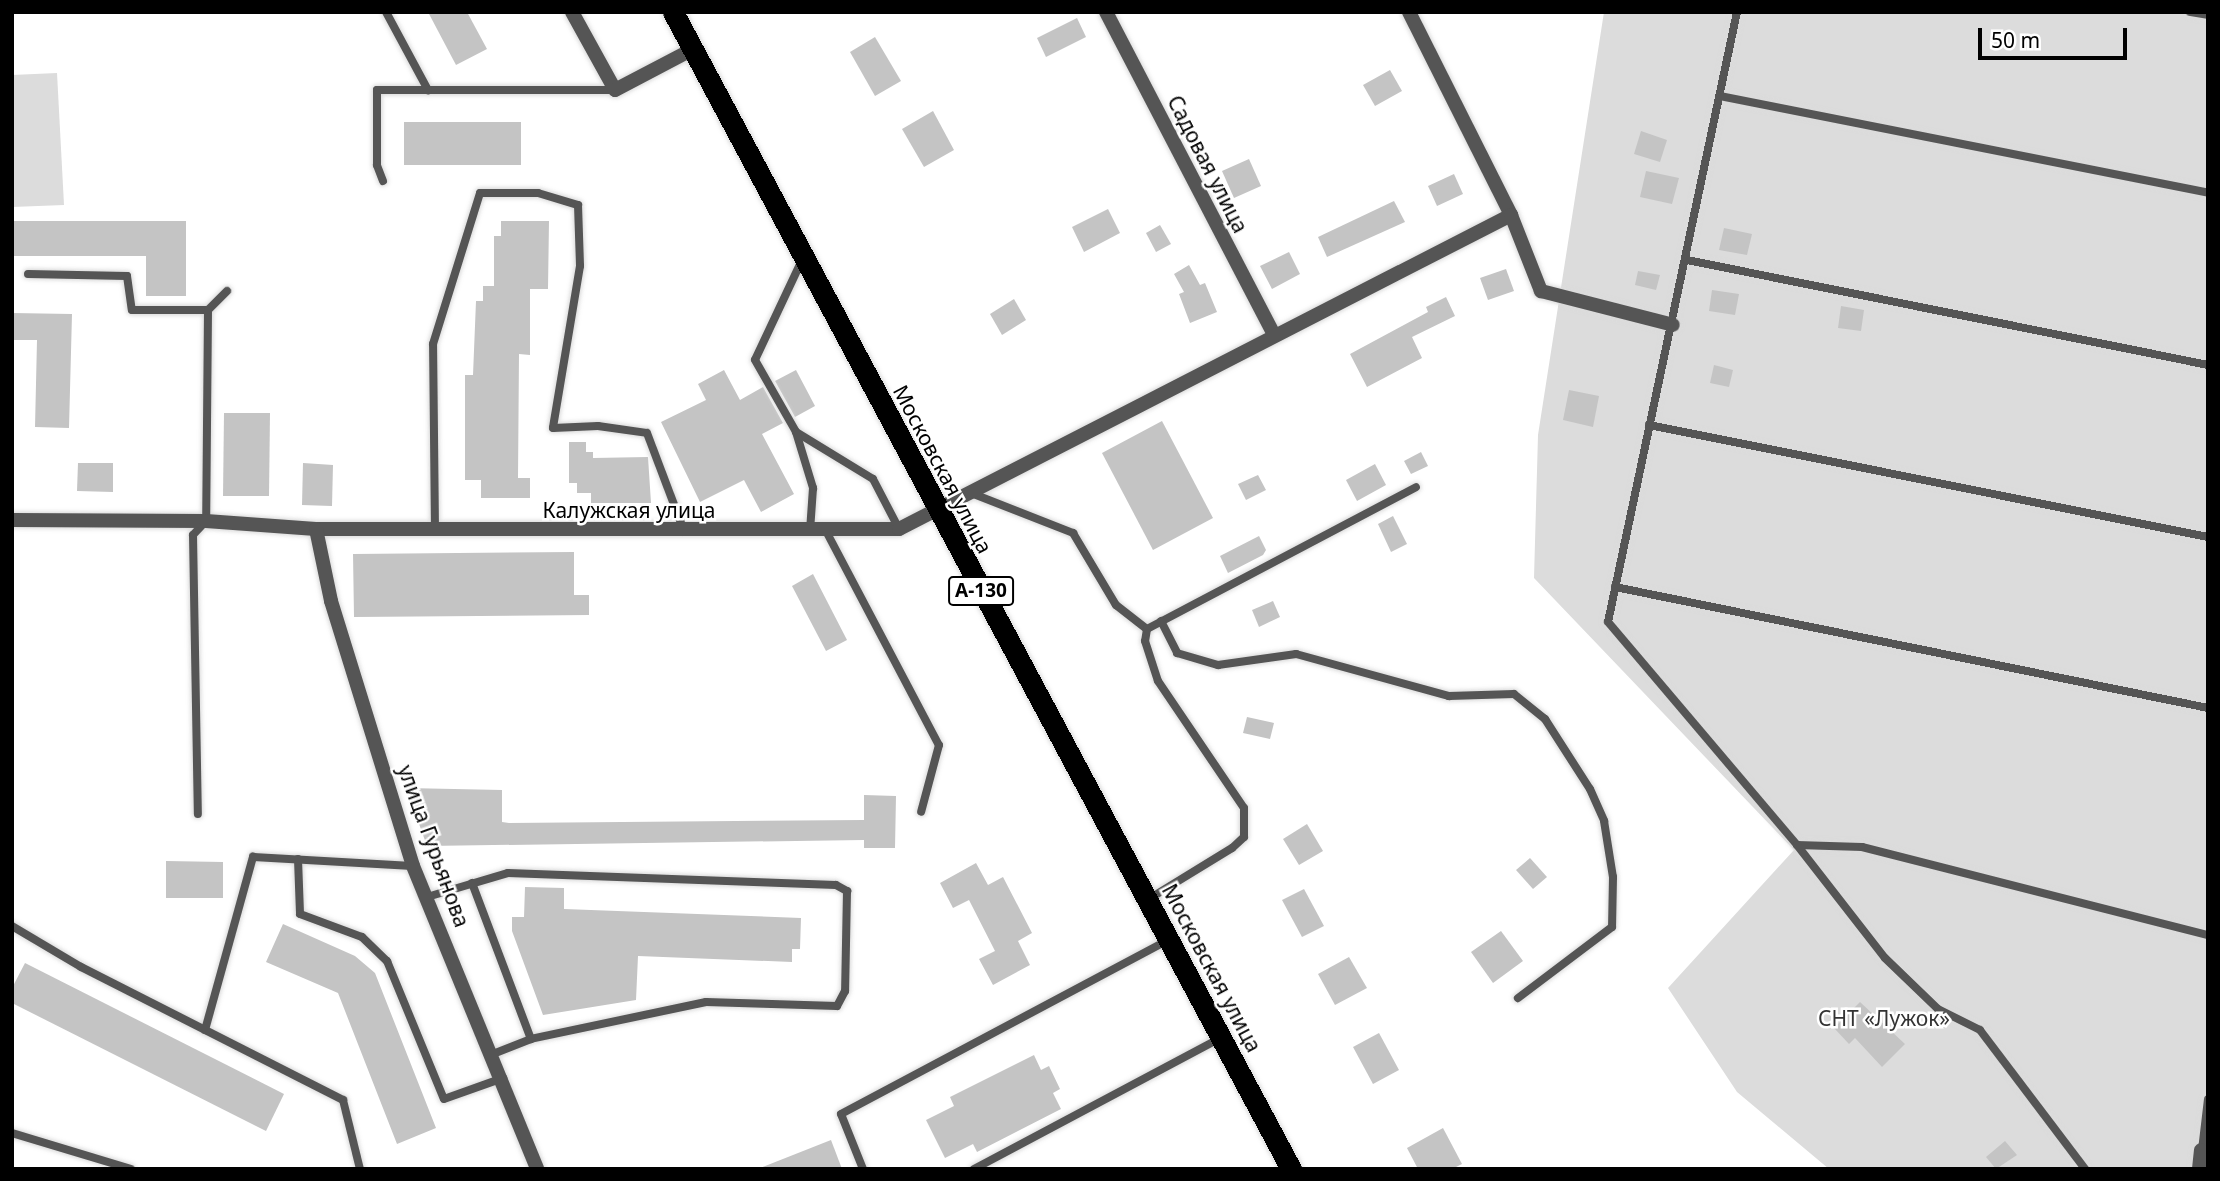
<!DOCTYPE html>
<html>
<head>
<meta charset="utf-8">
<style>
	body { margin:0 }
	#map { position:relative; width:2220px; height:1181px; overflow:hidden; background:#fff; font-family:"Noto Sans",sans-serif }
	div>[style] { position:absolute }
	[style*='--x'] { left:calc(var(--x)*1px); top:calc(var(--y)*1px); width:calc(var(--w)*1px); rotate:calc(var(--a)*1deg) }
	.green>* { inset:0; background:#dcdcdc }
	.building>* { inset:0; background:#c4c4c4 }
	.roads { filter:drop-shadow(0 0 2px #dbdbdb) drop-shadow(0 0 2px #dbdbdb) }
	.lane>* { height:8px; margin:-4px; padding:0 4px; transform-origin:4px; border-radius:4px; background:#555 }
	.street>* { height:14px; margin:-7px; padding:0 7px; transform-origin:7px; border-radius:7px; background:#555 }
	.highway>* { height:21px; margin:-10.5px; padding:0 10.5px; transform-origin:10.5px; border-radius:10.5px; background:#000 }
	span { translate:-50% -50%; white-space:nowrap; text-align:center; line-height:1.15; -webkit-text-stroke:5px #fff; paint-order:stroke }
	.shield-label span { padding:2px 5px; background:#fff; border:2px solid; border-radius:5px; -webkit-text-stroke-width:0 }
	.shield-label { font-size:19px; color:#000; font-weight:700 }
	.street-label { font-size:21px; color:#000 }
	.park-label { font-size:21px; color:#333 }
	.frame { position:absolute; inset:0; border:14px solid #000; pointer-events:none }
	.scale { position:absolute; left:1978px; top:28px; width:149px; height:32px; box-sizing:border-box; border:4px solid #000; border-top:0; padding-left:9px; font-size:21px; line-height:24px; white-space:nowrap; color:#000; -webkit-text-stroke:5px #fff; paint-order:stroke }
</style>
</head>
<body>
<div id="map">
	<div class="green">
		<div style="clip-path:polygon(1604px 12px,2208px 12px,2208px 1169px,1829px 1169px,1737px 1092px,1668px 988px,1794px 850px,1534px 578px,1538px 435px)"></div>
		<div style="clip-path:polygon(57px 73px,64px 205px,12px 207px,12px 75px)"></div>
	</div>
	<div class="building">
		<div style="clip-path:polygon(428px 12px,467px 12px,487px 49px,456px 65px)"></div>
		<div style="clip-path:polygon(1077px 18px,1086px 37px,1046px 57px,1037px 38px)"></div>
		<div style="clip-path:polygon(875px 37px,901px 81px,875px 96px,850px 52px)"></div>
		<div style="clip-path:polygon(1390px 70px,1402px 91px,1375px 106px,1363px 85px)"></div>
		<div style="clip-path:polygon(933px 111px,954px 150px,924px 167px,902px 129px)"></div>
		<div style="clip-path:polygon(404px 122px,521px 122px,521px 165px,404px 165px)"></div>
		<div style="clip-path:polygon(1641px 131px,1667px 140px,1660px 162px,1634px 154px)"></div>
		<div style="clip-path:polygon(1249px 159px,1261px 186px,1234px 198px,1222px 171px)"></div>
		<div style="clip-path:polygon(1646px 171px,1679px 178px,1672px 204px,1640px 197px)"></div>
		<div style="clip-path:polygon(1454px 174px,1463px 194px,1437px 206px,1428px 186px)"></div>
		<div style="clip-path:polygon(1394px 201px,1405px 222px,1327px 257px,1318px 237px)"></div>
		<div style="clip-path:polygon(1108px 209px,1120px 233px,1084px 252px,1072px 227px)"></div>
		<div style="clip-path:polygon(12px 221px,186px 221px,186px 296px,146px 296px,146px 256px,12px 256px)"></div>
		<div style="clip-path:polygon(501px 221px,549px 221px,548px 289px,530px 289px,530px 355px,519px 354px,518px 478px,530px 478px,530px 498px,481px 498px,481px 480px,465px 480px,465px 375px,473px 375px,476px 301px,483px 301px,483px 286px,494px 286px,494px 236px,501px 236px)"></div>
		<div style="clip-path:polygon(1160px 225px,1171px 244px,1156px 252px,1146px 233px)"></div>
		<div style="clip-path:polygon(1724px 228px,1752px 234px,1747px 255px,1719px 250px)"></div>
		<div style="clip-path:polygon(1289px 252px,1300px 274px,1272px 289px,1260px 266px)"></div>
		<div style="clip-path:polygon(1189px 265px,1200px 285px,1205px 283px,1217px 312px,1190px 323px,1179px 294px,1184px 292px,1174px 274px)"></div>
		<div style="clip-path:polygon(1506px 269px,1514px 291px,1488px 300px,1480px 278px)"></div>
		<div style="clip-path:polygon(1638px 271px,1660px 275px,1656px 290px,1635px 285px)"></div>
		<div style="clip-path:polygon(1712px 290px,1739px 294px,1735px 315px,1709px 311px)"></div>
		<div style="clip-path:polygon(1446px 297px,1455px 316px,1412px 337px,1422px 358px,1367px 387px,1350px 354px,1428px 312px,1426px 307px)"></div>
		<div style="clip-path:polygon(1014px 299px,1026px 320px,1002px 335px,990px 314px)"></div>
		<div style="clip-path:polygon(1841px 306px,1864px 310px,1861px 331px,1838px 328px)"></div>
		<div style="clip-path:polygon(12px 313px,72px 314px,69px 428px,35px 427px,37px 340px,12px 340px)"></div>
		<div style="clip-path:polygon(1714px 365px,1733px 370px,1729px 387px,1710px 383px)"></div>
		<div style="clip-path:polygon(724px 370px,740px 400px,763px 387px,783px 423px,762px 434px,794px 494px,761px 512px,744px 480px,700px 502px,661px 422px,706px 400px,698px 384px)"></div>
		<div style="clip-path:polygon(796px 370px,815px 406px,795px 417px,775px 381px)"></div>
		<div style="clip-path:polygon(1569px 390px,1599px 396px,1593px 427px,1563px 420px)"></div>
		<div style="clip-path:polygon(224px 413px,270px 413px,269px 496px,223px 496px)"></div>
		<div style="clip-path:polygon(1162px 421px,1213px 518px,1153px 550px,1102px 453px)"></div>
		<div style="clip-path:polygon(569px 442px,586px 442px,586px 452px,593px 452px,593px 458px,648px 457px,651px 503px,591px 503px,591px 493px,577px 493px,577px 483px,569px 483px)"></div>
		<div style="clip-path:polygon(1421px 452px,1428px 466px,1411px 474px,1404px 461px)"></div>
		<div style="clip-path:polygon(78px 463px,113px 463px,113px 492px,77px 491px)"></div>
		<div style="clip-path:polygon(303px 463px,333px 465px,332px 506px,302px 505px)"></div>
		<div style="clip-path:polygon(1375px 464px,1386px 485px,1357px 501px,1346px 480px)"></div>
		<div style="clip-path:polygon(1258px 475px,1266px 490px,1246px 500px,1238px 484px)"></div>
		<div style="clip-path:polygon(1393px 516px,1407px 544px,1391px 552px,1378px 524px)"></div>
		<div style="clip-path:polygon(1259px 536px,1266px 550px,1263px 555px,1228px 573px,1220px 556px)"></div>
		<div style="clip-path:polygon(574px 552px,574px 595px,589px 595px,589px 615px,354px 617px,353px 554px)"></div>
		<div style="clip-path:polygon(813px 574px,847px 640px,826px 651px,792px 586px)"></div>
		<div style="clip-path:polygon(1273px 601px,1280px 617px,1259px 627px,1252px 610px)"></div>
		<div style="clip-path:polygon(1247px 717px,1274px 723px,1270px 739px,1243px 733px)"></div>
		<div style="clip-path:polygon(406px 788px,502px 790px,502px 822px,509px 823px,864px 820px,864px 795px,896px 796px,895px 848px,864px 848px,864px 840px,427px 846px)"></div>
		<div style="clip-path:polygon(1307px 824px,1323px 851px,1299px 865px,1283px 839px)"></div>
		<div style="clip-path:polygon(1530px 858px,1547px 877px,1533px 889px,1516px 870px)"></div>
		<div style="clip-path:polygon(166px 861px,223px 862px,223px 898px,166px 898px)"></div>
		<div style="clip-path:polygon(976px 863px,988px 885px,1003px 877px,1032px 933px,1018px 941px,1030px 965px,993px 985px,979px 959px,995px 951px,969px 900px,953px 908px,940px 883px)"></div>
		<div style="clip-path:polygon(525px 887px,564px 888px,564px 909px,801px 918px,800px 949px,792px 949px,792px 962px,638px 956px,636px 1000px,543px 1015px,512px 931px,512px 917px,524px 917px)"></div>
		<div style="clip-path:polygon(1304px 889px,1324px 926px,1302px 937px,1282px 900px)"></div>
		<div style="clip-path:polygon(283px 924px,355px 956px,375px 973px,436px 1128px,397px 1144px,338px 993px,266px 962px)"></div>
		<div style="clip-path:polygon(1501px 931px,1523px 961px,1493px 983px,1471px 952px)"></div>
		<div style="clip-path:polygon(1349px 957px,1367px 988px,1335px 1005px,1318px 974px)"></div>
		<div style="clip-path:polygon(25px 963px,284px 1094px,266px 1131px,12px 1003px,12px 988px)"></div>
		<div style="clip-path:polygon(1860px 1002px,1905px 1044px,1882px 1067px,1855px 1038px,1849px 1044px,1834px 1028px)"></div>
		<div style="clip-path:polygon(1379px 1033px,1399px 1070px,1373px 1084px,1353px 1047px)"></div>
		<div style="clip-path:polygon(1034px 1055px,1041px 1070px,1049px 1066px,1060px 1089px,1053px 1093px,1061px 1109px,977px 1152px,973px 1144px,945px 1158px,926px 1120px,954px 1106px,950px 1097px)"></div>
		<div style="clip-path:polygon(1443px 1128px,1462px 1164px,1452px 1169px,1418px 1169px,1407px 1148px)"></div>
		<div style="clip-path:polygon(831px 1140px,842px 1169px,761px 1169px,760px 1168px)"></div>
		<div style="clip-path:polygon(2005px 1141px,2017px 1155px,1996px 1169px,1986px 1157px)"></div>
	</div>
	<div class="roads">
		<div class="lane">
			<div style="--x:386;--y:12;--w:89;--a:61.7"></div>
			<div style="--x:428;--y:90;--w:187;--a:0"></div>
			<div style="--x:1737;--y:12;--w:623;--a:101.94"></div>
			<div style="--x:1608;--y:622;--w:292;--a:49.7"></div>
			<div style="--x:1797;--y:845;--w:65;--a:1.8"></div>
			<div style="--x:1862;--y:847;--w:357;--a:14.3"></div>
			<div style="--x:2190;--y:12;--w:18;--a:9"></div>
			<div style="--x:1720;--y:96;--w:498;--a:11.2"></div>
			<div style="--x:383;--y:181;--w:17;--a:-111"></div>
			<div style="--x:377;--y:165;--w:75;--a:-90"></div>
			<div style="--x:377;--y:90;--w:51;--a:0"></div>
			<div style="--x:802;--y:260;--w:110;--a:115.2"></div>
			<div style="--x:755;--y:360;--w:83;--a:60.3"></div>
			<div style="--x:796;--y:432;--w:90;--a:31.4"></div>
			<div style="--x:873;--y:479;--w:56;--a:62.5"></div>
			<div style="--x:1687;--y:260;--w:531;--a:11.39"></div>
			<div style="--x:28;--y:274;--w:99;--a:1.2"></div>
			<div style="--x:127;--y:276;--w:34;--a:82"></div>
			<div style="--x:132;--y:310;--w:76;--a:0"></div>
			<div style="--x:208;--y:310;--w:211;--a:90.5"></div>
			<div style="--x:206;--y:521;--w:19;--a:133"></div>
			<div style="--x:193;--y:535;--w:279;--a:89"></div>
			<div style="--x:208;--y:310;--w:27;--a:-45"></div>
			<div style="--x:1649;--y:425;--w:570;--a:11.33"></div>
			<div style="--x:796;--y:432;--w:59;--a:73.1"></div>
			<div style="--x:813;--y:488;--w:43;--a:94"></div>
			<div style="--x:971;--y:493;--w:110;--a:21.4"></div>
			<div style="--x:1073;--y:533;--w:84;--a:59.2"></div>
			<div style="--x:1116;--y:605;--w:39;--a:38"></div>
			<div style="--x:1147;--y:629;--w:304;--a:-27.8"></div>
			<div style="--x:435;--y:530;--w:186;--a:-90.6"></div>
			<div style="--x:433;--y:344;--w:158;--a:-72.7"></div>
			<div style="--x:480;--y:193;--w:58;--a:0"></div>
			<div style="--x:538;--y:193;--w:42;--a:16.7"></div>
			<div style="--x:578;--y:205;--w:61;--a:88.1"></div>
			<div style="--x:580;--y:266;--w:164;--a:99.5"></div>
			<div style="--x:553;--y:428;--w:45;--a:-2.5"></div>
			<div style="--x:598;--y:426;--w:49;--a:8.1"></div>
			<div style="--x:647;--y:433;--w:105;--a:69.3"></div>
			<div style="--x:826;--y:531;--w:242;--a:62.2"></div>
			<div style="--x:939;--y:745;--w:69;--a:105"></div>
			<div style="--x:1615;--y:587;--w:605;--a:11.53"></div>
			<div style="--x:1161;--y:621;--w:36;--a:63"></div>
			<div style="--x:1177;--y:653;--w:43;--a:16.3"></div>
			<div style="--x:1218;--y:665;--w:79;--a:-8"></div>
			<div style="--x:1296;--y:654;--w:159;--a:15.4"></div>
			<div style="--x:1449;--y:696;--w:65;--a:-1.8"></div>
			<div style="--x:1514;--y:694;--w:40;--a:39"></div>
			<div style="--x:1545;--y:719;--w:83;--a:57.3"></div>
			<div style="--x:1590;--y:789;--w:35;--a:66"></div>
			<div style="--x:1604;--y:821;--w:57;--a:80.9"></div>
			<div style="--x:1613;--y:877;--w:50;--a:91.1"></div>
			<div style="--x:1612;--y:927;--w:118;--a:142.9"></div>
			<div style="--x:1147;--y:629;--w:12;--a:99"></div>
			<div style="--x:1145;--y:641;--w:42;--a:72"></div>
			<div style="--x:1158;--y:681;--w:153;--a:55.9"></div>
			<div style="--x:1244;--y:808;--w:29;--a:90"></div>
			<div style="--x:1244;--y:837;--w:16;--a:137"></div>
			<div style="--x:1232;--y:848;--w:94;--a:148.5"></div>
			<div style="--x:1797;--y:845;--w:143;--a:52.1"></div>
			<div style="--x:1885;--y:958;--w:74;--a:43.9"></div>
			<div style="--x:1938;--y:1009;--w:47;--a:26.6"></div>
			<div style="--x:1980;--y:1030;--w:174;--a:52.9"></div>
			<div style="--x:298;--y:859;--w:55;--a:87.9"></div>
			<div style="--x:300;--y:914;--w:66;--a:20.4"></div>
			<div style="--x:362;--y:937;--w:35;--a:44"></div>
			<div style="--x:387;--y:961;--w:149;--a:67.6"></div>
			<div style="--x:444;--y:1099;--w:63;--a:-19.6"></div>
			<div style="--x:472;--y:883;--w:167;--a:69.3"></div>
			<div style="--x:427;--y:897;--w:84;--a:-16.5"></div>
			<div style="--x:508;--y:873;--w:328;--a:2.1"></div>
			<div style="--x:836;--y:885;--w:13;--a:29"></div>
			<div style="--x:847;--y:891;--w:100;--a:91.1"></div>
			<div style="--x:845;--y:991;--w:17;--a:118"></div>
			<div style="--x:837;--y:1006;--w:131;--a:-178.3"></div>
			<div style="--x:706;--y:1002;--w:179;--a:168.1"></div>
			<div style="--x:531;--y:1039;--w:41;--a:158.5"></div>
			<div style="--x:12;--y:926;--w:80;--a:30.7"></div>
			<div style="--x:81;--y:967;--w:294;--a:26.9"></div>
			<div style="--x:343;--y:1100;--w:71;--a:76.2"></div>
			<div style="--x:205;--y:1030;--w:180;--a:-74.5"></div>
			<div style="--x:253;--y:857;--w:160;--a:3.2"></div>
			<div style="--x:12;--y:1133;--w:124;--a:16.8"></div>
			<div style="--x:2202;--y:1150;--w:51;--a:-83.3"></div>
			<div style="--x:863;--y:1169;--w:59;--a:-111.8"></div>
			<div style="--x:841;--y:1114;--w:369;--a:-28"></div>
			<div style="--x:974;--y:1169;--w:277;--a:-28"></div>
		</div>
		<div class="street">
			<div style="--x:572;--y:12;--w:89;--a:61.1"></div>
			<div style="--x:615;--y:90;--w:88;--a:-27.7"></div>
			<div style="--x:1106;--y:12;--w:364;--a:62.5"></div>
			<div style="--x:1409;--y:12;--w:227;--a:63.3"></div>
			<div style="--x:12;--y:520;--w:194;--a:0.3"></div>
			<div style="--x:206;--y:521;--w:110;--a:4.2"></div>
			<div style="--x:316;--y:529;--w:583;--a:0"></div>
			<div style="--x:899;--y:529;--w:688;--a:-27.16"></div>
			<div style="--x:1511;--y:215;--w:82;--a:68.5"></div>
			<div style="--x:1541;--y:291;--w:136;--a:14.4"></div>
			<div style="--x:316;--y:529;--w:74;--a:78.2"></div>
			<div style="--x:331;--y:601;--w:277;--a:72.8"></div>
			<div style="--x:413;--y:866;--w:327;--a:67.7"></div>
			<div style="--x:2199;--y:1169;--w:19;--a:-84"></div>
		</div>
		<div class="highway">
			<div style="--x:673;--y:12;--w:1312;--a:61.89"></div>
		</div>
	</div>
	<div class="shield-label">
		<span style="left:981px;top:591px">А-130</span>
	</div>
	<div class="street-label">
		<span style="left:1208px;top:164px;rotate:63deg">Садовая улица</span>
		<span style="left:943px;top:469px;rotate:62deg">Московская улица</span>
		<span style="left:629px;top:510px">Калужская улица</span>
		<span style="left:434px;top:846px;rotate:70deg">улица Гурьянова</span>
		<span style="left:1212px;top:968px;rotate:62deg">Московская улица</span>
	</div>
	<div class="park-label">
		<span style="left:1884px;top:1018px">СНТ «Лужок»</span>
	</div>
	<div class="frame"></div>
	<div class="scale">50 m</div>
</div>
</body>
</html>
